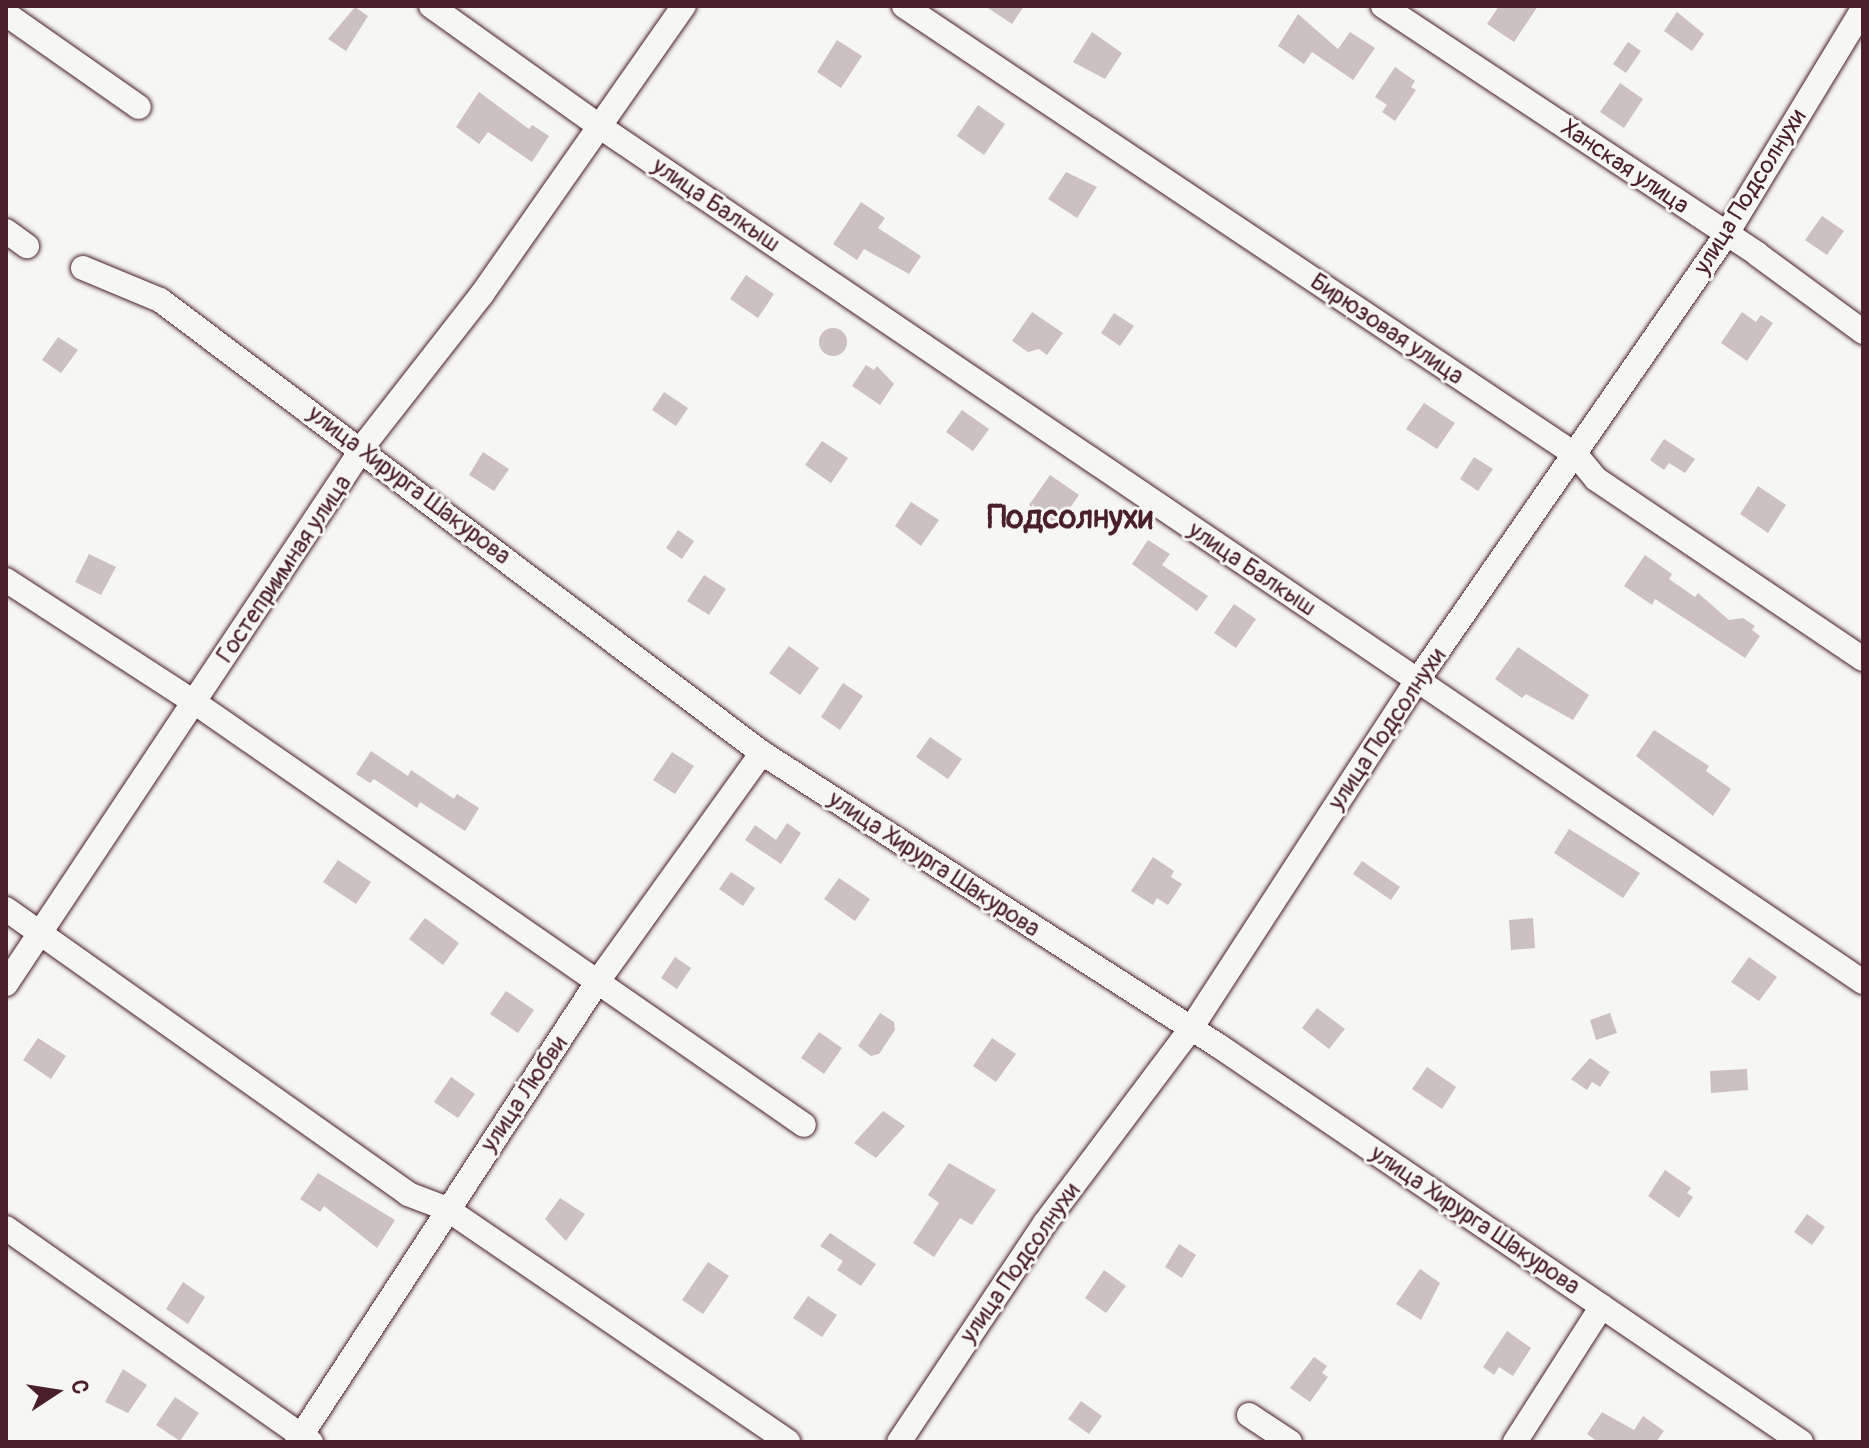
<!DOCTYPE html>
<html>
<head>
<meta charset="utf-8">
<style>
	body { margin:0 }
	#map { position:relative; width:1869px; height:1448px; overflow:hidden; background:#f6f6f2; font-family:Pangolin,sans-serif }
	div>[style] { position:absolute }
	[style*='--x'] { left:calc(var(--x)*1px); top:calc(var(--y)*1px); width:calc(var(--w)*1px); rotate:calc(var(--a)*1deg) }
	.building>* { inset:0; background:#ccc1c0 }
	.round { border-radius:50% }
	.roads { filter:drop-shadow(0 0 2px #4a1f2b) drop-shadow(0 0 2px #4a1f2b) }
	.minor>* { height:24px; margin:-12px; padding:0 12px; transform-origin:12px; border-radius:12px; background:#f6f6f2 }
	span { translate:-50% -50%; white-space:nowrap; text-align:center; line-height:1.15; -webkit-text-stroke:6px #f6f6f2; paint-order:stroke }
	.street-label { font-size:24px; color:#4a1f2b }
	.district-label { font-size:32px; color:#4a1f2b; font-weight:700 }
	.frame { position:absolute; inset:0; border:8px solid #4a1f2b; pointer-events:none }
	.north { position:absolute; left:16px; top:1352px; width:80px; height:80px; -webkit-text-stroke:6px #f6f6f2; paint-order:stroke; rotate:78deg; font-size:22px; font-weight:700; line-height:32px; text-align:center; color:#4a1f2b }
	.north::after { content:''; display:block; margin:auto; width:28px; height:36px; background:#4a1f2b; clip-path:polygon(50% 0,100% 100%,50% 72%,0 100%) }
</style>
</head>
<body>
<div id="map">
	<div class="building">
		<div style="clip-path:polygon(985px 6px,1024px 6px,1012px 24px)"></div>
		<div style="clip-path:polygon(1499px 6px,1538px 6px,1514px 42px,1487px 24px)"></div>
		<div style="clip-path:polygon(355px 7px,368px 16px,346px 51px,328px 39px)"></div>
		<div style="clip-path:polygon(1677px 12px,1704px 34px,1692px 51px,1664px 31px)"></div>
		<div style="clip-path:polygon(1298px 14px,1338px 49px,1350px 32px,1375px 48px,1353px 80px,1312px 52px,1304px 64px,1278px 46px)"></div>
		<div style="clip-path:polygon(1092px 32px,1122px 53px,1105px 79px,1073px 62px)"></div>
		<div style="clip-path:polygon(837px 40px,862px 56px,841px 88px,817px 72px)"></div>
		<div style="clip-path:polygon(1628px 42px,1641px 51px,1626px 73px,1613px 64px)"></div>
		<div style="clip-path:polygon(1395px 67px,1415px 81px,1411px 87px,1416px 90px,1395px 121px,1382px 112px,1387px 105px,1375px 97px)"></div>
		<div style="clip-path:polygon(1620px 83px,1643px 99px,1624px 128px,1600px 112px)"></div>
		<div style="clip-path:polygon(479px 92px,529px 129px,532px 125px,549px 136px,532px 162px,488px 132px,479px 144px,456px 127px)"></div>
		<div style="clip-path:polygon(978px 105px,1005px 124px,984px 155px,957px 136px)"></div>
		<div style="clip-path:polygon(1066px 172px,1097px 187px,1077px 218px,1048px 199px)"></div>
		<div style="clip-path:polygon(861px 202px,885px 218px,878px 228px,921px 256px,909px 274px,864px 249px,857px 260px,833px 244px)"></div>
		<div style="clip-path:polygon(1822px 216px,1844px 231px,1827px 255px,1805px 240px)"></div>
		<div style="clip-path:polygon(746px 275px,774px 294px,758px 318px,730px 299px)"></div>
		<div style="clip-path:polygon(1032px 312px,1063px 333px,1047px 355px,1039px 349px,1028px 352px,1012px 341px)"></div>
		<div style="clip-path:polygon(1742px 312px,1756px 322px,1761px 315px,1773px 323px,1747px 361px,1721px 343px)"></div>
		<div style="clip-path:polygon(1114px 313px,1134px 326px,1120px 346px,1101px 333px)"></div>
		<div class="round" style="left:819px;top:328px;width:28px;height:28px"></div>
		<div style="clip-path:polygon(58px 337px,78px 350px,61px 373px,42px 360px)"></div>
		<div style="clip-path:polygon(866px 365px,874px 370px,877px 366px,894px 384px,880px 405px,852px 386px)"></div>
		<div style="clip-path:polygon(664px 392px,688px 408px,676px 426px,652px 410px)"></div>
		<div style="clip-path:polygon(1424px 403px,1455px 423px,1437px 449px,1406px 429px)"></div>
		<div style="clip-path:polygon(962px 410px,989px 429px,973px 451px,946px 432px)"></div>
		<div style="clip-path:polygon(1664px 439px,1695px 459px,1685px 473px,1669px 463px,1664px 470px,1650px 460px)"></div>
		<div style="clip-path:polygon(822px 441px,848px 458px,831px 483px,805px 465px)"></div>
		<div style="clip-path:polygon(483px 452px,509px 469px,494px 491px,469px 475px)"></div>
		<div style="clip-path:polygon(1474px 457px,1493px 469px,1478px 491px,1460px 479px)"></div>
		<div style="clip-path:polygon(1050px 475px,1079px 495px,1058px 525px,1029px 505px)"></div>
		<div style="clip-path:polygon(1758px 486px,1786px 505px,1768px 533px,1740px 514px)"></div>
		<div style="clip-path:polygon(911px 502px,939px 520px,921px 546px,895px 526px)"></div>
		<div style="clip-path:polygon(678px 530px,694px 541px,682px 559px,666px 548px)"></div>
		<div style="clip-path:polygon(1148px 540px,1170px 554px,1162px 565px,1208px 596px,1197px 611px,1132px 564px)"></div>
		<div style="clip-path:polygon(89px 554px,116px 567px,101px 595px,75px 582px)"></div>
		<div style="clip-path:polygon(1645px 555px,1672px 574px,1669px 579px,1695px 597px,1698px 593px,1729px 620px,1743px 618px,1755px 626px,1752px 630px,1760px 636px,1745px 658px,1655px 599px,1652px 605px,1624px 586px)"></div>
		<div style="clip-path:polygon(704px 575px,726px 589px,709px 615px,687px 601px)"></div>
		<div style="clip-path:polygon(1234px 604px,1256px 619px,1236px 648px,1214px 633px)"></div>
		<div style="clip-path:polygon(789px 646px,819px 668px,800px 695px,769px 673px)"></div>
		<div style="clip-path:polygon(1518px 647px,1589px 695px,1573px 720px,1526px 694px,1522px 698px,1495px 679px)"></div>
		<div style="clip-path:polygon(843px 683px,863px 696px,840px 730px,821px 717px)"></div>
		<div style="clip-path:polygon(1654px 730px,1709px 766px,1706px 771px,1731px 789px,1713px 816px,1636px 756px)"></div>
		<div style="clip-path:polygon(930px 737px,962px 759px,948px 779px,916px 757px)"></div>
		<div style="clip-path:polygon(371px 751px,408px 776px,411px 770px,454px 799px,457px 794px,479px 808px,465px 831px,420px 802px,417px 808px,374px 779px,370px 783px,356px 774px)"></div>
		<div style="clip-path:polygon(672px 752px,694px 766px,675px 794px,653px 780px)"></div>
		<div style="clip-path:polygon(787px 823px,801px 833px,781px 864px,745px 840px,755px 825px,776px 840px)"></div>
		<div style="clip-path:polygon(1569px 829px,1640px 873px,1623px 898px,1554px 853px)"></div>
		<div style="clip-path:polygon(1153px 857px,1174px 871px,1171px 877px,1182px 884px,1168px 905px,1157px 898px,1153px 905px,1131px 891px)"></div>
		<div style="clip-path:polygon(338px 860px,371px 882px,356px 904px,323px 882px)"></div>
		<div style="clip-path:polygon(1362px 861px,1400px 887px,1391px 900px,1353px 874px)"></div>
		<div style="clip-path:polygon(731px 872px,755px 888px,743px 906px,719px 889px)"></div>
		<div style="clip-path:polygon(839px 878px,870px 899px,855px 921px,824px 899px)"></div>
		<div style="clip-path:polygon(425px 918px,459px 943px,443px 965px,409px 939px)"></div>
		<div style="clip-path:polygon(1533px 918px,1535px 948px,1511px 950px,1509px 920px)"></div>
		<div style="clip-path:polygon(675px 957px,691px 968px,677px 989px,661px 978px)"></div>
		<div style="clip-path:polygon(1749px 957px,1777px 977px,1759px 1001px,1731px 982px)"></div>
		<div style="clip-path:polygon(506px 991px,534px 1010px,518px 1033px,490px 1014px)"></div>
		<div style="clip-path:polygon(1317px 1008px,1345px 1029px,1329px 1049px,1302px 1028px)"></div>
		<div style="clip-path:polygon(880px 1013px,894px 1022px,895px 1030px,879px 1054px,871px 1056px,858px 1046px)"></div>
		<div style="clip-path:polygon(1610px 1013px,1617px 1033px,1596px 1040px,1590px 1020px)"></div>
		<div style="clip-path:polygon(819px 1032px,842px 1048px,824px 1074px,801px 1058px)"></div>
		<div style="clip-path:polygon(38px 1038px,66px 1056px,51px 1079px,23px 1060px)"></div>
		<div style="clip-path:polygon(992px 1038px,1016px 1054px,996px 1082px,973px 1066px)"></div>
		<div style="clip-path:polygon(1590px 1058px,1610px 1072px,1600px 1087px,1592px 1082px,1587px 1090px,1571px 1079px)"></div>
		<div style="clip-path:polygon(1427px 1067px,1456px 1087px,1442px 1109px,1412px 1089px)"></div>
		<div style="clip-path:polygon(1747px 1069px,1748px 1090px,1711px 1093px,1710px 1071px)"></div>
		<div style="clip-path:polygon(451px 1077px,475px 1094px,458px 1118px,434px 1102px)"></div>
		<div style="clip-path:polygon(883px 1111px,905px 1126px,876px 1158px,854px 1143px)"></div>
		<div style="clip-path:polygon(949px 1163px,996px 1190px,972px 1225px,960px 1218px,934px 1257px,913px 1243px,939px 1203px,928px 1195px)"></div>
		<div style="clip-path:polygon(1665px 1170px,1691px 1188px,1687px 1193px,1693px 1197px,1679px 1218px,1648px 1196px)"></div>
		<div style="clip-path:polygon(318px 1173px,395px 1220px,377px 1248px,324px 1206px,320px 1212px,300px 1199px)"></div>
		<div style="clip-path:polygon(560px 1198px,585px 1214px,566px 1241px,545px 1219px)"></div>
		<div style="clip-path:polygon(1807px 1214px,1825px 1227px,1812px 1245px,1794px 1232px)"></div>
		<div style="clip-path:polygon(830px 1233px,876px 1264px,861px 1286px,837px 1270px,843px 1261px,820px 1246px)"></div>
		<div style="clip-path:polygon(1179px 1244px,1196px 1255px,1182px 1278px,1165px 1267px)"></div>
		<div style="clip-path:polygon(708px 1262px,729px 1276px,703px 1314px,682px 1300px)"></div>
		<div style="clip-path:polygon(1420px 1269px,1440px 1283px,1421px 1320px,1396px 1304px)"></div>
		<div style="clip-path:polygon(1104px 1270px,1126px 1286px,1106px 1313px,1085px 1298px)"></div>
		<div style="clip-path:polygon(183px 1282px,205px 1297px,188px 1324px,166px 1309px)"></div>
		<div style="clip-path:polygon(808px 1296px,837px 1315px,822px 1337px,793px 1318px)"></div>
		<div style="clip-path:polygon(1507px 1331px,1531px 1348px,1513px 1376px,1499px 1367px,1494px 1375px,1483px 1367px)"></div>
		<div style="clip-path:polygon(1314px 1357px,1327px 1366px,1322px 1373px,1328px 1377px,1310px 1402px,1290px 1388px)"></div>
		<div style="clip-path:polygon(123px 1369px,147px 1385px,128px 1413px,105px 1402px)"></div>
		<div style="clip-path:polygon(175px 1397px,199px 1413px,180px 1441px,156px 1425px)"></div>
		<div style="clip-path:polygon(1081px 1401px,1102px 1416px,1089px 1434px,1068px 1419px)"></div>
		<div style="clip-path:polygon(1602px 1412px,1634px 1430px,1643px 1416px,1664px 1431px,1656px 1442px,1598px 1442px,1587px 1434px)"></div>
	</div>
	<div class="roads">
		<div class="minor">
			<div style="--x:431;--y:6;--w:210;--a:35.5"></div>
			<div style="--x:602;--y:128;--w:1523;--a:34.11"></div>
			<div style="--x:904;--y:6;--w:808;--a:33.75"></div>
			<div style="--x:1576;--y:455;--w:31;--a:50"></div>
			<div style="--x:1596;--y:479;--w:322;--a:34"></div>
			<div style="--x:1383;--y:6;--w:449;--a:33.5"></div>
			<div style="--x:1757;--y:254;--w:132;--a:36.3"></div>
			<div style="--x:6;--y:14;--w:162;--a:35"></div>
			<div style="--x:6;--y:231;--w:26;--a:36"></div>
			<div style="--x:83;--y:268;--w:83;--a:22.6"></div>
			<div style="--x:160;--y:300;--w:753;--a:36.96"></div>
			<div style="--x:762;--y:753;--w:543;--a:32.67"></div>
			<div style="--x:1219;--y:1046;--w:704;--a:34.23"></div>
			<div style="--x:6;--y:580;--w:224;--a:33"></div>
			<div style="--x:194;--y:702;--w:742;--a:34.74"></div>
			<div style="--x:6;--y:909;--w:493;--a:35.3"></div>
			<div style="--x:408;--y:1194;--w:42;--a:21"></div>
			<div style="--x:447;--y:1209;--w:413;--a:34.3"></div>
			<div style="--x:6;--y:984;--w:653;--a:-56.36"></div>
			<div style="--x:368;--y:440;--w:185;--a:-52"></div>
			<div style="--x:482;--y:294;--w:352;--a:-55"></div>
			<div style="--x:6;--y:1228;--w:373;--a:35.1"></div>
			<div style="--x:1249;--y:1415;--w:49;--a:33.4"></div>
			<div style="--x:297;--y:1442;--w:551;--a:-56.86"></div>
			<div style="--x:598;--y:981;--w:281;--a:-54.3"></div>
			<div style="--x:899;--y:1442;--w:263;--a:-56.3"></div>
			<div style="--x:1045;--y:1223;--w:241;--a:-53.1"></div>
			<div style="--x:1190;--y:1030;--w:416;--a:-57"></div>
			<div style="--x:1417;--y:681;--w:543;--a:-55.28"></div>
			<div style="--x:1726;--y:235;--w:264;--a:-58.8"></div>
			<div style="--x:1515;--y:1442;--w:161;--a:-57.4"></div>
		</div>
	</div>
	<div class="street-label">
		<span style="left:1625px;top:167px;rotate:34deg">Ханская улица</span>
		<span style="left:1750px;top:192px;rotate:-58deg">улица Подсолнухи</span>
		<span style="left:716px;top:205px;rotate:34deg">улица Балкыш</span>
		<span style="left:1387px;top:329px;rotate:34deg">Бирюзовая улица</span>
		<span style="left:409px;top:485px;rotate:37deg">улица Хирурга Шакурова</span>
		<span style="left:284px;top:569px;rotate:-56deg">Гостеприимная улица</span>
		<span style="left:1252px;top:569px;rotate:34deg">улица Балкыш</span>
		<span style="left:1387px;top:729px;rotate:-56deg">улица Подсолнухи</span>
		<span style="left:934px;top:864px;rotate:33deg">улица Хирурга Шакурова</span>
		<span style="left:524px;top:1094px;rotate:-56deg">улица Любви</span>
		<span style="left:1475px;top:1220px;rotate:34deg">улица Хирурга Шакурова</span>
		<span style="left:1020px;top:1263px;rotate:-55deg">улица Подсолнухи</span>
	</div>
	<div class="district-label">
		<span style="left:1070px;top:518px">Подсолнухи</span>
	</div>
	<div class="frame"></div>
	<div class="north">С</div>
</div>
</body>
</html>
